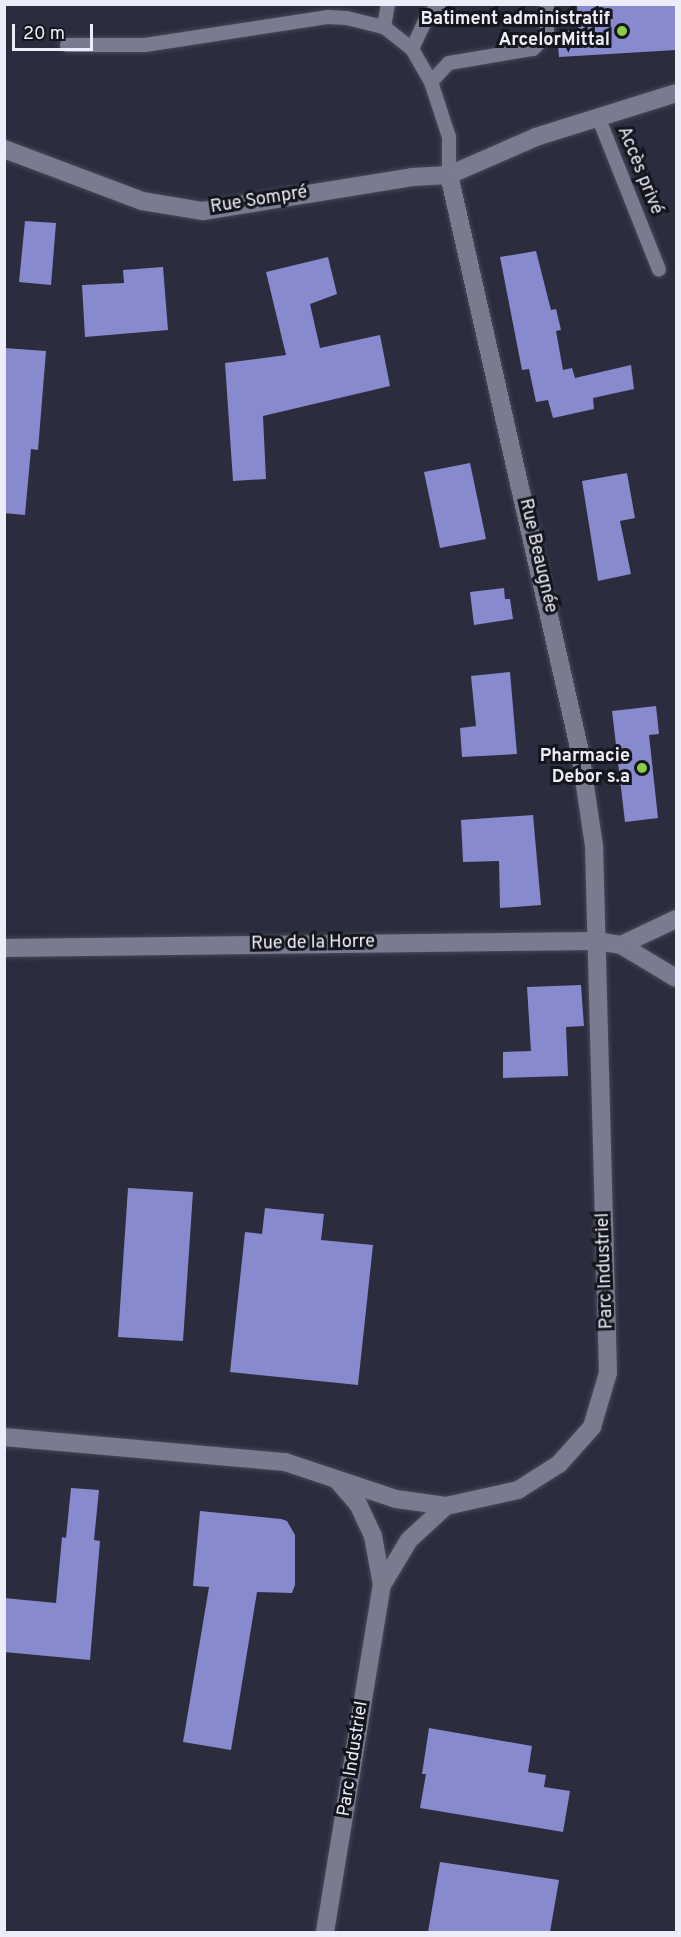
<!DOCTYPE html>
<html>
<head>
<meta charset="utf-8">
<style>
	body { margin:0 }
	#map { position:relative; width:681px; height:1937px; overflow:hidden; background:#2b2c3d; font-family:Overpass,sans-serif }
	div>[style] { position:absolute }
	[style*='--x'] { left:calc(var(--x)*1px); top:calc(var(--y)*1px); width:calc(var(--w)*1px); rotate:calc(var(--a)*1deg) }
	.building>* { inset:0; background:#878acc }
	.roads { filter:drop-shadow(0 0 2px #484857) drop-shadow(0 0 2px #484857) }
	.service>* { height:14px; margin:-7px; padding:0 7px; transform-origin:7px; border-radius:7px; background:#7a7b8f }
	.minor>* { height:18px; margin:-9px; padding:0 9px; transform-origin:9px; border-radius:9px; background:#7a7b8f }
	.tertiary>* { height:18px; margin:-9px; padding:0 9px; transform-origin:9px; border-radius:9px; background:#7a7b8f }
	.dots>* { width:16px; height:16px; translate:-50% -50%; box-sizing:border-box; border:3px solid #15151d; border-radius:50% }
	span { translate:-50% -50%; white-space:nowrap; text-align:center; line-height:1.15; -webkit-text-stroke:6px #15151d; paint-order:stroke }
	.poi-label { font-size:18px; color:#ecedf8; font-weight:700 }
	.right { translate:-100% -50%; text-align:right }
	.street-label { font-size:18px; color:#ecedf8 }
	.frame { position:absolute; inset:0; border:6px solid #ecedf8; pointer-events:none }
	.scale { position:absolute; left:12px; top:24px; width:81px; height:27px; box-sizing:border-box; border:3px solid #ecedf8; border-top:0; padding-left:8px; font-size:18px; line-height:21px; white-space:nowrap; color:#ecedf8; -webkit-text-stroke:4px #15151d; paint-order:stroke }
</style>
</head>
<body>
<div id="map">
	<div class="building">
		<div style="clip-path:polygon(577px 4px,676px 4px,676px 50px,559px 57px,557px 33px,578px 29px)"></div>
		<div style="clip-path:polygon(25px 221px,56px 223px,51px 285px,19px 282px)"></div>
		<div style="clip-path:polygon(536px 251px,551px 310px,556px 309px,561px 330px,556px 331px,563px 370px,572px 368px,575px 378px,631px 365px,634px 389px,593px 398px,594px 409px,553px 418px,548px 400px,536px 402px,529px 369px,522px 370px,500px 257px)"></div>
		<div style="clip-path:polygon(328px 257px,337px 294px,310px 304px,320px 348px,380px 335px,390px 386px,263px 416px,266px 479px,233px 481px,225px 363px,286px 355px,266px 272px)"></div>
		<div style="clip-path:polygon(163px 267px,168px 330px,85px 337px,82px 285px,124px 283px,123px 270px)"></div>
		<div style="clip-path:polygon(4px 348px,46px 351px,38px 450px,31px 449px,25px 515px,4px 513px)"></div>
		<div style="clip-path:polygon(470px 463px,486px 539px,440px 548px,424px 472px)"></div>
		<div style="clip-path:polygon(627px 473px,635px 518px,620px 521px,631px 574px,598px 581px,582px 481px)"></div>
		<div style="clip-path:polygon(504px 588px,505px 599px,510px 599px,513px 619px,474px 625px,470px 592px)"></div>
		<div style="clip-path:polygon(510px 672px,517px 754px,462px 757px,460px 728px,476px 726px,471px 676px)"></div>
		<div style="clip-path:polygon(656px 706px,659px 734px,649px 735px,658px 818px,625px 822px,612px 711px)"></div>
		<div style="clip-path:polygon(533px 815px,541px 905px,500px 908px,499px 861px,463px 862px,461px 820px)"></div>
		<div style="clip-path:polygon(581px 985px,584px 1026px,566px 1027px,568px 1076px,503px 1078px,503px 1052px,531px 1051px,527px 987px)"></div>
		<div style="clip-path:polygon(128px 1188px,193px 1192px,183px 1341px,118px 1337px)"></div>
		<div style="clip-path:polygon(265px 1208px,324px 1214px,321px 1240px,373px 1245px,358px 1385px,230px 1372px,245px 1232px,262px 1234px)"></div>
		<div style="clip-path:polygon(71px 1488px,99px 1490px,94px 1540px,100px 1541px,90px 1660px,4px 1652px,4px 1598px,56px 1603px,62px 1537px,66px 1538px)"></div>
		<div style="clip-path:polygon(200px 1511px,281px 1519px,287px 1521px,295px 1535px,295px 1585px,292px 1593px,257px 1592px,231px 1750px,183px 1742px,209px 1587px,193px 1586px)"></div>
		<div style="clip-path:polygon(429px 1728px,532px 1746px,528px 1772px,546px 1775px,544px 1787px,570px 1791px,563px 1832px,420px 1808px,426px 1774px,422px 1774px)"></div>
		<div style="clip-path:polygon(440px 1862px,559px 1880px,550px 1932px,428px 1932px)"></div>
	</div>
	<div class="roads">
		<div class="service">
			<div style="--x:388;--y:4;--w:23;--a:100"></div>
			<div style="--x:384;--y:27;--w:36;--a:38"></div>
			<div style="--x:412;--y:49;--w:38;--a:60"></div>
			<div style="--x:431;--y:82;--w:58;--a:71.9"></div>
			<div style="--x:449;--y:137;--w:38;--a:90"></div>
			<div style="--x:67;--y:45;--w:78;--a:0"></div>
			<div style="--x:145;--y:45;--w:184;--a:-8.7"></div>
			<div style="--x:327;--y:17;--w:20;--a:3"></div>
			<div style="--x:347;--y:18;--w:38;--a:14"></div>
			<div style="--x:412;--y:49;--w:29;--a:-65"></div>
			<div style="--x:424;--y:23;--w:24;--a:-52"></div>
			<div style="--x:431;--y:82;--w:26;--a:-47"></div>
			<div style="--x:449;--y:63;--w:85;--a:-9.5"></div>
			<div style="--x:533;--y:49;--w:20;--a:-45"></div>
			<div style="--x:547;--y:35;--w:31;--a:-90"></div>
			<div style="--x:599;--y:119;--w:162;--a:68.3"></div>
		</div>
		<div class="minor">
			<div style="--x:4;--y:149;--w:147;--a:20.6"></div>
			<div style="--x:142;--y:201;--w:62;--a:9.3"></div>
			<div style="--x:203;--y:211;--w:212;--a:-9.2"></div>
			<div style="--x:412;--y:177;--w:37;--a:-3"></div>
			<div style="--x:449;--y:175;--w:95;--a:-23.6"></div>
			<div style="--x:536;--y:137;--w:147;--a:-17.4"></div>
			<div style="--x:4;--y:1437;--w:282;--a:5.1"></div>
			<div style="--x:285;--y:1462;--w:117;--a:18.4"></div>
			<div style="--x:396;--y:1499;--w:50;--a:8"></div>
			<div style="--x:446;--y:1506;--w:74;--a:-12.5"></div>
			<div style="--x:518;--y:1490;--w:49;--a:-32.4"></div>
			<div style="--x:559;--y:1464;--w:50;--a:-48.3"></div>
			<div style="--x:592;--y:1427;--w:56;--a:-73.5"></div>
			<div style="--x:608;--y:1373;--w:527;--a:-91.52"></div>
			<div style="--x:594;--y:846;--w:95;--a:-98.5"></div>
			<div style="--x:580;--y:752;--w:592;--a:-102.79"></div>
			<div style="--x:382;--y:1585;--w:52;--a:-59"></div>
			<div style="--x:409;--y:1540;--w:50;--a:-42.6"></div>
			<div style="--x:325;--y:1932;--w:352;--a:-80.7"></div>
			<div style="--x:382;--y:1585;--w:50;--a:-100.4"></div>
			<div style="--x:373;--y:1536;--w:35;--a:-115"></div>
			<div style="--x:358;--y:1504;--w:32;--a:-131"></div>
		</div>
		<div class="tertiary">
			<div style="--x:621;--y:945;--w:61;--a:-25.3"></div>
			<div style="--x:4;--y:948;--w:592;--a:-0.68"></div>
			<div style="--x:596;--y:941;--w:25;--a:9"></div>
			<div style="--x:621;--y:945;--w:64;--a:31"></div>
		</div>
	</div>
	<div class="dots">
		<div style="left:622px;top:31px;background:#8bce46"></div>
		<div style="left:642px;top:768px;background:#8bce46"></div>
	</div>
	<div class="poi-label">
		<span class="right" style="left:610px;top:31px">Batiment administratif<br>ArcelorMittal</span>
		<span class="right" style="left:630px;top:768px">Pharmacie<br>Debor s.a</span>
	</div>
	<div class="street-label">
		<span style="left:639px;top:171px;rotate:68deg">Accès privé</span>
		<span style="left:259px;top:201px;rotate:-9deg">Rue Sompré</span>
		<span style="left:537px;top:556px;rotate:77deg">Rue Beaugnée</span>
		<span style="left:313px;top:944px;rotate:-1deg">Rue de la Horre</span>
		<span style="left:606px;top:1271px;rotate:-92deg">Parc Industriel</span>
		<span style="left:354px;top:1759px;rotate:-81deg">Parc Industriel</span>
	</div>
	<div class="frame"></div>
	<div class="scale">20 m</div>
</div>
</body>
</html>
